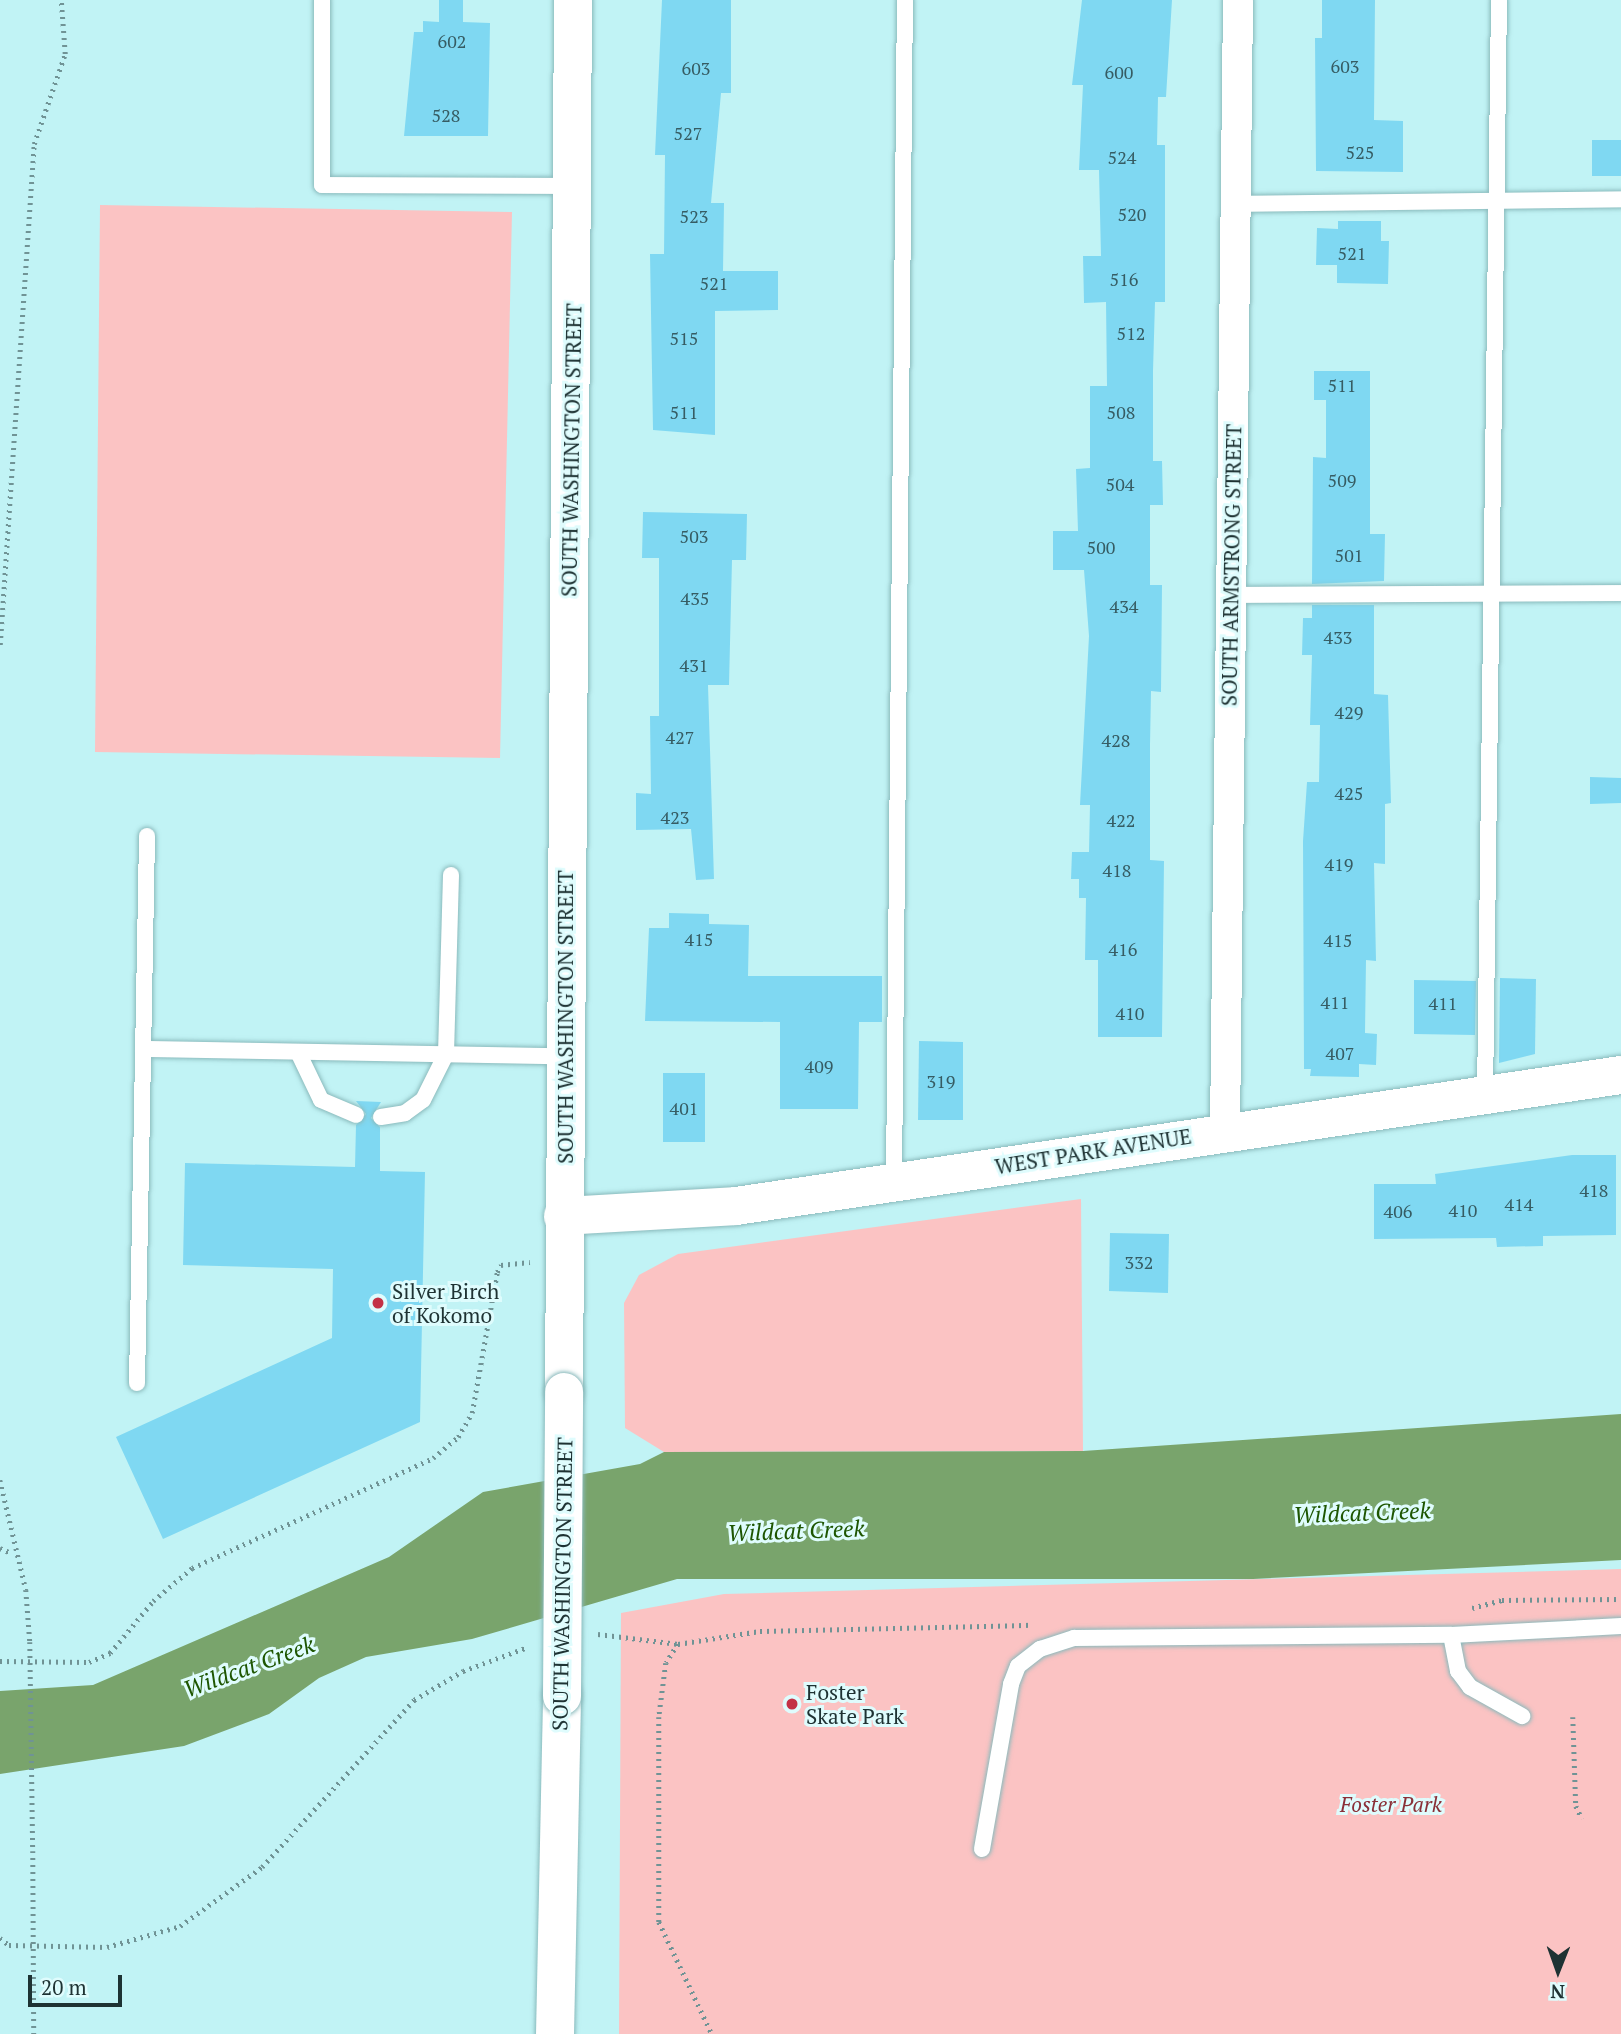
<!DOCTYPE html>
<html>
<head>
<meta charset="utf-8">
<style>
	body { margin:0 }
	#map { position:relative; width:1621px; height:2034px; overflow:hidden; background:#c1f3f5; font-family:"PT Serif",serif }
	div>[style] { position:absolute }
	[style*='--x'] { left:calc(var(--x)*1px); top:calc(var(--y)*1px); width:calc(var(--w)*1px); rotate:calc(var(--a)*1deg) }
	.green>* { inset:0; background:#fbc3c3 }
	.water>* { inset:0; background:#79a46c }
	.building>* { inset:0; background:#7fd8f2 }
	.path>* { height:4.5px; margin-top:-2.25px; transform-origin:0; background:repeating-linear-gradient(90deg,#709395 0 2px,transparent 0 7px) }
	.roads { filter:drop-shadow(0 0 2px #8ababc) drop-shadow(0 0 2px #8ababc) }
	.lane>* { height:16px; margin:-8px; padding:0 8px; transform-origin:8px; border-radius:8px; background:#fff }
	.street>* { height:30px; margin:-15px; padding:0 15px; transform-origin:15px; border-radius:15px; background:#fff }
	.secondary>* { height:38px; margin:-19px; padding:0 19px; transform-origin:19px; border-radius:19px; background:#fff }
	.primary>* { height:38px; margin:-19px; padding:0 19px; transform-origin:19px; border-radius:19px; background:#fff }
	.path-bridge>* { height:4.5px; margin-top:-2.25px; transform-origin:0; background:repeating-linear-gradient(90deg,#709395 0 2px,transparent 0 7px) }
	.bridges { filter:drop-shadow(0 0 2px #8ababc) drop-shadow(0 0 2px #8ababc) }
	.primary-bridge>* { height:38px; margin:-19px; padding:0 19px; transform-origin:19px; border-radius:19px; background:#fff }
	.dots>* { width:19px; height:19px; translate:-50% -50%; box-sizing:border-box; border:4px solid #dffcfd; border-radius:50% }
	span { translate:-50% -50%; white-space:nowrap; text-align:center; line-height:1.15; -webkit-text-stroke:6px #dffcfd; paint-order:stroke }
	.number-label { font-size:18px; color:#365c63 }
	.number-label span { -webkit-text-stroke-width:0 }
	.street-label { font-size:21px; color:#1e3233 }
	.poi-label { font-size:21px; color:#1e3233 }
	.left { translate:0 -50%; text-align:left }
	.park-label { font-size:21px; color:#8a3038; font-style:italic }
	.water-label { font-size:23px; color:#1e5602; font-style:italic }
	.north { position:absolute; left:1523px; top:1936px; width:70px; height:70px; -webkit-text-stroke:5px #dffcfd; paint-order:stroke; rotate:181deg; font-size:19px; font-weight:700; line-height:28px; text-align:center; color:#1e3233 }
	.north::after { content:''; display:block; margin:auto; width:24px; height:32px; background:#1e3233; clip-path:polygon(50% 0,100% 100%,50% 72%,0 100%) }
	.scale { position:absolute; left:28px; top:1975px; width:94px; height:32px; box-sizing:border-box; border:4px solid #1e3233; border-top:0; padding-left:9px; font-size:21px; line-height:24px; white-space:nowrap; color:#1e3233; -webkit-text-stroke:5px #dffcfd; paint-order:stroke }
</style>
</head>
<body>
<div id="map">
	<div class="green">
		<div style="clip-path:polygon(100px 205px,512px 212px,500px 758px,95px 752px)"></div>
		<div style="clip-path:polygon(1081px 1199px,1083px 1451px,664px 1452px,625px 1428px,624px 1303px,639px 1275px,678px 1254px)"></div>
		<div style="clip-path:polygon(1621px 1569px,1621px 2034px,619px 2034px,621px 1613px,724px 1594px)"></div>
	</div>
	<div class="water">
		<div style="clip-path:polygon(1621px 1414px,1621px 1560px,1253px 1579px,677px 1579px,472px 1639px,366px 1657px,319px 1678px,269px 1714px,184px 1746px,0 1774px,0 1691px,93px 1685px,389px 1557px,483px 1492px,640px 1464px,664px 1452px,1083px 1451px)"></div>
	</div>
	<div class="building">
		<div style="clip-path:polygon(439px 0,463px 0,463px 22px,490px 23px,488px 136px,404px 136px,414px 32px,423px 32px,423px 21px,439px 22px)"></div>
		<div style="clip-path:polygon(662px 0,731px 0,731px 93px,721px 93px,711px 203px,724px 203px,723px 271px,778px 271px,778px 310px,715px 311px,715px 435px,653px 430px,650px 254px,664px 254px,665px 155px,655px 155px)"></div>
		<div style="clip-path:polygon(1082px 0,1172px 0,1166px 97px,1158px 97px,1157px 145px,1165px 145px,1165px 302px,1155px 302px,1153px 371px,1153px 461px,1162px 461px,1163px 505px,1150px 505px,1150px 585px,1162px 585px,1161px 692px,1151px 691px,1150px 745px,1150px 860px,1164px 861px,1162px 1037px,1098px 1037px,1098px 960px,1085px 960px,1086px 898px,1079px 898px,1079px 879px,1071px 879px,1072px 852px,1089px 852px,1090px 805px,1080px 805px,1089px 636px,1084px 570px,1053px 570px,1053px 531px,1078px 531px,1076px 469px,1090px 468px,1090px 386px,1107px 386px,1106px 302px,1084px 303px,1083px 256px,1101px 256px,1099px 170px,1079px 170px,1083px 85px,1072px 85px)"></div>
		<div style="clip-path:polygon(1322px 0,1375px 0,1374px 120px,1403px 121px,1403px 172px,1316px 171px,1315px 38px,1322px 38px)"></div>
		<div style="clip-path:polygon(1592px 140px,1621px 140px,1621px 176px,1592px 176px)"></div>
		<div style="clip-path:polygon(1338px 221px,1381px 221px,1381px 241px,1389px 241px,1388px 284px,1337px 283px,1337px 265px,1316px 265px,1317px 228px,1338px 229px)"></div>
		<div style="clip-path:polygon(1314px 371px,1370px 371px,1370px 534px,1385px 534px,1384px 581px,1312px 584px,1313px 457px,1326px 458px,1326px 400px,1314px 400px)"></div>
		<div style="clip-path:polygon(643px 512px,747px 514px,746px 560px,732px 560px,729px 685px,708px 685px,714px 879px,696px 880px,691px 829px,636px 830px,636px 793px,651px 794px,650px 716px,659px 716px,659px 558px,642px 558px)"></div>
		<div style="clip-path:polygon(1312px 605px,1374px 605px,1374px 694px,1388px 695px,1391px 803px,1385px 804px,1385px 864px,1374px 863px,1376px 961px,1366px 960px,1365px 1033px,1377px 1034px,1376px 1065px,1359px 1064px,1359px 1077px,1310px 1076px,1311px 1069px,1304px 1069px,1303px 841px,1307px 782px,1319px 782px,1320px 725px,1310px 725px,1312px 655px,1302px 655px,1303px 618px,1312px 618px)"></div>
		<div style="clip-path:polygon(1590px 777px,1621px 778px,1621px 803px,1590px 804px)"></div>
		<div style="clip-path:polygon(669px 913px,709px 914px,709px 924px,749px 925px,748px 976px,882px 976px,882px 1022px,859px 1022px,858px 1109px,780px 1109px,780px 1022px,645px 1021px,649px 928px,669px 928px)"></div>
		<div style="clip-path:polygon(1500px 978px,1536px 979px,1535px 1054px,1499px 1063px)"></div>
		<div style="clip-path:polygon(1414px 980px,1476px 981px,1475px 1035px,1414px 1034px)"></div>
		<div style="clip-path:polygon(919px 1041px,963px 1042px,963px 1120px,918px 1120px)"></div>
		<div style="clip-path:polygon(663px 1073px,705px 1073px,705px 1142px,663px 1142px)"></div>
		<div style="clip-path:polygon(356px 1101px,381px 1102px,371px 1118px,380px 1127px,380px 1171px,425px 1172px,420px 1422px,163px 1539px,116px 1437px,332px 1338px,333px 1269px,183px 1265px,185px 1163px,355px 1167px,356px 1125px,366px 1114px)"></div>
		<div style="clip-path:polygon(1572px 1155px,1616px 1155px,1616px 1235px,1543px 1236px,1543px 1246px,1497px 1247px,1496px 1238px,1374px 1239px,1374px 1184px,1436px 1184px,1435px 1174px)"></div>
		<div style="clip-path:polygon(1110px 1233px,1169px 1234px,1168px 1293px,1109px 1291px)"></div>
	</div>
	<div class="path">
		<div style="--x:0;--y:645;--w:502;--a:-86.12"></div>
		<div style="--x:34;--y:144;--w:95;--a:-71"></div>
		<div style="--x:65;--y:54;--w:54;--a:-94.2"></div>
		<div style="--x:0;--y:1480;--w:113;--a:76.7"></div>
		<div style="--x:26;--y:1590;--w:52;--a:85.6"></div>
		<div style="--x:0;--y:1548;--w:12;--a:24"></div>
		<div style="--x:1472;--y:1608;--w:31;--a:-15"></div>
		<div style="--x:1502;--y:1600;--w:119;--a:-0.5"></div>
		<div style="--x:598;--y:1634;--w:81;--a:7.1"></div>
		<div style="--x:678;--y:1644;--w:83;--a:-9"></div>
		<div style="--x:760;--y:1631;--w:271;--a:-1.3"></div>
		<div style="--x:678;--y:1644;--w:22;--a:122"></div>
		<div style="--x:666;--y:1663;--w:54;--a:97.4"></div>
		<div style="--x:659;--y:1717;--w:205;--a:90"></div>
		<div style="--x:659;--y:1922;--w:124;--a:64.7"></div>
		<div style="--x:0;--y:1661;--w:89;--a:0.6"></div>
		<div style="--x:89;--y:1662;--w:23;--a:-23"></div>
		<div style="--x:110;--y:1653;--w:67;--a:-50.4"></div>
		<div style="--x:153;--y:1601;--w:51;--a:-40.2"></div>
		<div style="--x:192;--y:1568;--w:265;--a:-24.5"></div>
		<div style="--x:433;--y:1458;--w:33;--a:-40"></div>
		<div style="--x:458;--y:1437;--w:28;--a:-60"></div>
		<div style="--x:472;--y:1413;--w:143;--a:-79.9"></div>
		<div style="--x:497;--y:1272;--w:8;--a:-60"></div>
		<div style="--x:501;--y:1265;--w:29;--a:-6"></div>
		<div style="--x:1573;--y:1717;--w:89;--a:88.1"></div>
		<div style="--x:1576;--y:1806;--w:14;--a:65"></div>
		<div style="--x:33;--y:1851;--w:183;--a:89.7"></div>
		<div style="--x:0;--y:1938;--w:11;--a:38"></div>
		<div style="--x:9;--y:1945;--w:98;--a:1.2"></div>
		<div style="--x:107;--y:1947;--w:76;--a:-16"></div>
		<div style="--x:180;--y:1926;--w:101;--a:-35.7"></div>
		<div style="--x:262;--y:1867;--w:226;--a:-47.7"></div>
		<div style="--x:414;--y:1700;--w:57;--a:-30.6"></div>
		<div style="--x:463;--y:1671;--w:69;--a:-20.3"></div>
	</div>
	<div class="roads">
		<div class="lane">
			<div style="--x:322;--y:0;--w:185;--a:90"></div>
			<div style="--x:322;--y:185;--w:249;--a:0.2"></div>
			<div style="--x:1235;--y:204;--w:386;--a:-0.7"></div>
			<div style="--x:1229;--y:595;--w:392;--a:-0.3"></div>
			<div style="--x:143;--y:1049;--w:421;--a:1"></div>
			<div style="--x:298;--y:1052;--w:53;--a:64.4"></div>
			<div style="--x:321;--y:1100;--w:38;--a:23"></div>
			<div style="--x:1485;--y:1097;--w:1097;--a:-89.27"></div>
			<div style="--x:381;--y:1117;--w:24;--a:-9"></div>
			<div style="--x:405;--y:1113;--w:22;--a:-36"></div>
			<div style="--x:423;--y:1100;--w:51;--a:-63.4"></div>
			<div style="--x:446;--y:1054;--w:179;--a:-88.4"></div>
			<div style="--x:894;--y:1181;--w:1181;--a:-89.47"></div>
			<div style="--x:137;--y:1383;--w:547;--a:-88.95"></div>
			<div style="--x:1451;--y:1635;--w:37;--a:79"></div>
			<div style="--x:1458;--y:1671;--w:20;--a:53"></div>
			<div style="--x:1470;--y:1687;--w:60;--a:29.1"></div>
			<div style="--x:982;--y:1849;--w:168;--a:-80"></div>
			<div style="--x:1011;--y:1684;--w:19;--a:-69"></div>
			<div style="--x:1018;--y:1666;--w:28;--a:-38"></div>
			<div style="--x:1040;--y:1649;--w:36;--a:-18"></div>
			<div style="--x:1074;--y:1638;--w:377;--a:-0.5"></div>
			<div style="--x:1451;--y:1635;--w:170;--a:-3"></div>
		</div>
		<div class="street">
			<div style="--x:1225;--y:1130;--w:1130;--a:-89.34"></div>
		</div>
		<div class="secondary">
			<div style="--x:563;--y:1216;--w:173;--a:-3.3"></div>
			<div style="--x:736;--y:1206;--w:895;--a:-8.42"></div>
		</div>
		<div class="primary">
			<div style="--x:564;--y:1392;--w:1392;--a:-89.63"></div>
			<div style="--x:555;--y:2034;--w:338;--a:-88.8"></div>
		</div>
	</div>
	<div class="path-bridge">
		<div style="--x:30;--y:1642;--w:209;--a:89.2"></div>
	</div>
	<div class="bridges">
		<div class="primary-bridge">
			<div style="--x:562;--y:1696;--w:304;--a:-89.6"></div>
		</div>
	</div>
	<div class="dots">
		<div style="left:378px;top:1303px;background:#c33246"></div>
		<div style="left:792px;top:1704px;background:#c33246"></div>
	</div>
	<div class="number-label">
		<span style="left:452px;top:41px">602</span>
		<span style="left:1345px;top:66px">603</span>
		<span style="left:696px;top:68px">603</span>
		<span style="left:1119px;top:72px">600</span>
		<span style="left:446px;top:115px">528</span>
		<span style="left:688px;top:133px">527</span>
		<span style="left:1360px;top:152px">525</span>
		<span style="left:1122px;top:157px">524</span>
		<span style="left:1132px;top:214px">520</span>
		<span style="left:694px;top:216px">523</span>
		<span style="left:1352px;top:253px">521</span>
		<span style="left:1124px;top:279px">516</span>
		<span style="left:714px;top:283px">521</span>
		<span style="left:1131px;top:333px">512</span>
		<span style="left:684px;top:338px">515</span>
		<span style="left:1342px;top:385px">511</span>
		<span style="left:684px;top:412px">511</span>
		<span style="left:1121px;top:412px">508</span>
		<span style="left:1342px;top:480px">509</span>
		<span style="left:1120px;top:484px">504</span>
		<span style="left:694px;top:536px">503</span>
		<span style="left:1101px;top:547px">500</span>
		<span style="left:1349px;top:555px">501</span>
		<span style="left:695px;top:598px">435</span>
		<span style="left:1124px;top:606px">434</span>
		<span style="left:1338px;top:637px">433</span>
		<span style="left:694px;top:665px">431</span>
		<span style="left:1349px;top:712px">429</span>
		<span style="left:680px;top:737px">427</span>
		<span style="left:1116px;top:740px">428</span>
		<span style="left:1349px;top:793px">425</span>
		<span style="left:675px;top:817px">423</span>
		<span style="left:1121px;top:820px">422</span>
		<span style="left:1339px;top:864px">419</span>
		<span style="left:1117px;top:870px">418</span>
		<span style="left:699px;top:939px">415</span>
		<span style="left:1338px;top:940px">415</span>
		<span style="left:1123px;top:949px">416</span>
		<span style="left:1335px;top:1002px">411</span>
		<span style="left:1443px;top:1003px">411</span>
		<span style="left:1130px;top:1013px">410</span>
		<span style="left:1340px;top:1053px">407</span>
		<span style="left:819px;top:1066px">409</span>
		<span style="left:941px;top:1081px">319</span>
		<span style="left:684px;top:1108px">401</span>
		<span style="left:1594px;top:1190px">418</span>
		<span style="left:1519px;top:1204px">414</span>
		<span style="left:1463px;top:1210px">410</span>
		<span style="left:1398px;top:1211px">406</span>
		<span style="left:1139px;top:1262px">332</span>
	</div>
	<div class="street-label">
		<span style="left:571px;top:450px;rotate:-89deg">SOUTH WASHINGTON STREET</span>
		<span style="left:1231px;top:565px;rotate:-89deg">SOUTH ARMSTRONG STREET</span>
		<span style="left:565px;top:1017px;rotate:-90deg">SOUTH WASHINGTON STREET</span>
		<span style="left:1093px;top:1151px;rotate:-9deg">WEST PARK AVENUE</span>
		<span style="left:562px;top:1584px;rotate:-89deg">SOUTH WASHINGTON STREET</span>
	</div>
	<div class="poi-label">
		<span class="left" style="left:392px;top:1303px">Silver Birch<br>of Kokomo</span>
		<span class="left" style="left:806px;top:1704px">Foster<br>Skate Park</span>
	</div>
	<div class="park-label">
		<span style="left:1391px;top:1804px">Foster Park</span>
	</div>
	<div class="water-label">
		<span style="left:1362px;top:1513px;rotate:-2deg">Wildcat Creek</span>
		<span style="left:796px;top:1531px;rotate:-2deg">Wildcat Creek</span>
		<span style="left:249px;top:1667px;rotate:-20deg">Wildcat Creek</span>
	</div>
	<div class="north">N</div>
	<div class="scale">20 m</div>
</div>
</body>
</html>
